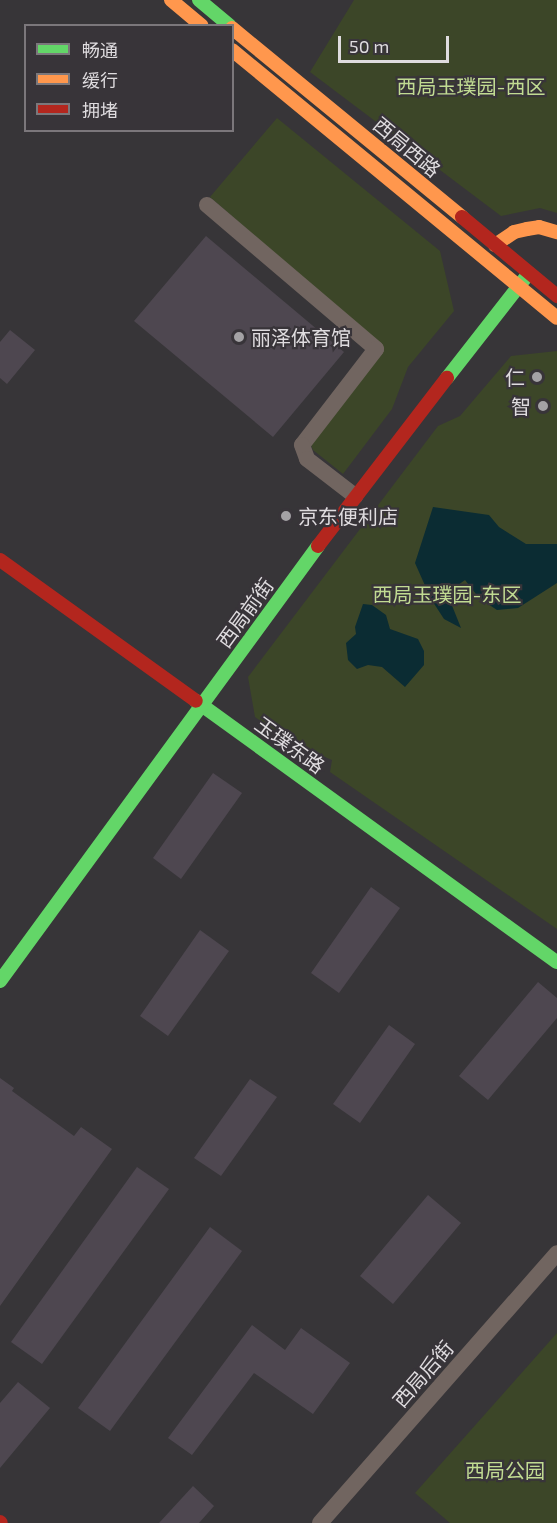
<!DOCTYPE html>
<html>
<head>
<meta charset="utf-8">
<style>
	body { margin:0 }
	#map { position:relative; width:557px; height:1523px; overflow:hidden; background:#373538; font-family:"Exo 2","Noto Sans SC",sans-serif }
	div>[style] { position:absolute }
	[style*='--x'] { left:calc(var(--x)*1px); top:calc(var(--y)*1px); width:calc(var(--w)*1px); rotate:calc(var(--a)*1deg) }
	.green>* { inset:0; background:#3c4628 }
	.water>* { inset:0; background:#0b2c33 }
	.building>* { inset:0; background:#4e4750 }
	.street>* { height:16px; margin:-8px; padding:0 8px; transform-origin:8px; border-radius:8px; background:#716560 }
	.fast>* { height:14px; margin:-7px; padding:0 7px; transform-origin:7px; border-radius:7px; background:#63d668 }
	.slow>* { height:14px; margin:-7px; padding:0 7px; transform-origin:7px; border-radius:7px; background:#ff974d }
	.jam>* { height:14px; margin:-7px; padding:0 7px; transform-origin:7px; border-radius:7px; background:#b3261e }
	.dots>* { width:16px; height:16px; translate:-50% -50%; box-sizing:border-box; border:3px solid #383439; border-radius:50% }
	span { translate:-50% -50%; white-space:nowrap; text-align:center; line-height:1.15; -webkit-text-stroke:4.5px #383439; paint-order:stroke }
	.park-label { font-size:20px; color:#c1db92 }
	.street-label { font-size:20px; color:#dfdcdf }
	.poi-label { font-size:20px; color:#dfdcdf }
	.left { translate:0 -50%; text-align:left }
	.right { translate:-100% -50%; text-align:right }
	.legend { position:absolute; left:24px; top:24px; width:210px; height:108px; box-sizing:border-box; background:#383439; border:2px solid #7b777b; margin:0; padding:8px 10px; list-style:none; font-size:18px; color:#dfdcdf }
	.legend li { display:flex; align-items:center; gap:12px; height:30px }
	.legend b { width:30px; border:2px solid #7b777b }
	.scale { position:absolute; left:338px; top:36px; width:111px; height:27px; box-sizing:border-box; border:3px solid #dfdcdf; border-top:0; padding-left:8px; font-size:18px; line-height:21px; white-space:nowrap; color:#dfdcdf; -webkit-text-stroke:4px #383439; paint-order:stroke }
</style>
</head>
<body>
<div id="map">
	<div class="green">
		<div style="clip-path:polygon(354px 0,557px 0,557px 213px,540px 208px,501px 216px,310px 72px)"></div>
		<div style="clip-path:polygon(277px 118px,440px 251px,454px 311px,408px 367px,392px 409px,343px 474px,313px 450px,310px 443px,384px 348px,210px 197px)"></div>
		<div style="clip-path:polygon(557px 351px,557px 929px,330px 772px,332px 760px,325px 757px,317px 761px,255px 717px,248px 677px,438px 426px,460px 416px,511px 356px)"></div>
		<div style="clip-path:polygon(557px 1333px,557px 1523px,450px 1523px,415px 1493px)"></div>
	</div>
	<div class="water">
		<div style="clip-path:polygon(433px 507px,489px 515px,499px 527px,526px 544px,557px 544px,557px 583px,518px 608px,497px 610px,479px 598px,465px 580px,447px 593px,461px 628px,444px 619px,431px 599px,415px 563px)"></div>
		<div style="clip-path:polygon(363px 604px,372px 605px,386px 615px,390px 629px,418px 639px,424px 651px,424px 665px,405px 687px,382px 667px,368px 665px,357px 669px,348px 660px,346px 643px,356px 634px,355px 627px)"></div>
	</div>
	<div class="building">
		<div style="clip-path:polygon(206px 236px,344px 352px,273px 437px,134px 321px)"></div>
		<div style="clip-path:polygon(10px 330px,35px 350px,7px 384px,0 378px,0 342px)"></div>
		<div style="clip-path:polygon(213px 773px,242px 793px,181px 879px,153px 858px)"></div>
		<div style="clip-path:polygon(371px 887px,400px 908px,339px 993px,311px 973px)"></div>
		<div style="clip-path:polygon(200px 930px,229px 951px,168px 1036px,140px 1016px)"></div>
		<div style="clip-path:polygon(538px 982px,557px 998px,557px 1018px,488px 1100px,459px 1076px)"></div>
		<div style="clip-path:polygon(389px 1025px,415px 1044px,360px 1123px,333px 1104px)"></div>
		<div style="clip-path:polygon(0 1078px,14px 1088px,12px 1091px,74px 1136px,81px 1127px,112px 1149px,0 1306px)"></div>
		<div style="clip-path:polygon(250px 1079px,277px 1097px,221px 1176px,194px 1158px)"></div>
		<div style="clip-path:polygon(137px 1167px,169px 1189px,42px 1364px,11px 1342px)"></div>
		<div style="clip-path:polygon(428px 1195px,461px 1223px,393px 1304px,360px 1276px)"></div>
		<div style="clip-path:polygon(210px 1227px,242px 1251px,110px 1431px,78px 1408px)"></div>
		<div style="clip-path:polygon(252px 1325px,285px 1350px,301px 1328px,350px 1363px,313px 1414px,254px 1373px,192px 1455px,168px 1438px)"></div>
		<div style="clip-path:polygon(18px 1382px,50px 1408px,0 1468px,0 1403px)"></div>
		<div style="clip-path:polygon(193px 1486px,214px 1506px,199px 1523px,159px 1523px)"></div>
	</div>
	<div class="street">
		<div style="--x:207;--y:205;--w:222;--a:40.4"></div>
		<div style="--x:376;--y:349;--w:121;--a:127.6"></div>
		<div style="--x:302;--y:445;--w:15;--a:70"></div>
		<div style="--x:307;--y:459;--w:61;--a:37.6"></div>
		<div style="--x:320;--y:1523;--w:359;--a:-48.7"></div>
	</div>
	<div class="fast">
		<div style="--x:199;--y:0;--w:40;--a:40"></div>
		<div style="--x:447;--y:378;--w:133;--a:-52"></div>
		<div style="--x:196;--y:701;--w:445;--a:35.9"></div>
		<div style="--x:0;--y:981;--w:539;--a:-53.83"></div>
	</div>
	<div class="slow">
		<div style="--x:171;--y:0;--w:40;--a:40"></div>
		<div style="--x:232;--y:28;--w:298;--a:39.4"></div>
		<div style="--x:232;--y:50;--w:421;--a:39.5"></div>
		<div style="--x:495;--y:245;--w:23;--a:-34"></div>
		<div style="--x:514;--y:232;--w:13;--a:-13"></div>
		<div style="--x:527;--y:229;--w:12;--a:-9"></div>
		<div style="--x:539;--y:227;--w:19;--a:16"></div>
	</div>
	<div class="jam">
		<div style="--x:462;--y:217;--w:124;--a:39.7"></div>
		<div style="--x:318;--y:546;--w:212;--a:-52.5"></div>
		<div style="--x:0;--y:560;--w:241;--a:35.7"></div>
		<div style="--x:0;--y:1522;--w:1;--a:45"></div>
	</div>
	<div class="dots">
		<div style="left:239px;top:337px;background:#a4a2a5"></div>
		<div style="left:537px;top:377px;background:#a4a2a5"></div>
		<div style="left:543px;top:406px;background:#a4a2a5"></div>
		<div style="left:286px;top:516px;background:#a4a2a5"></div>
	</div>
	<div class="park-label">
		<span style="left:471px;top:86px">西局玉璞园-西区</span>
		<span style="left:447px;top:594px">西局玉璞园-东区</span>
		<span style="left:505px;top:1470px">西局公园</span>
	</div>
	<div class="street-label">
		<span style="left:407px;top:147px;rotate:40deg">西局西路</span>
		<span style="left:245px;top:613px;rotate:-54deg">西局前街</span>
		<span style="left:290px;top:745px;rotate:36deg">玉璞东路</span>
		<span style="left:423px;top:1374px;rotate:-49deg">西局后街</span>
	</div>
	<div class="poi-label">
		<span class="left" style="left:251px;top:337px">丽泽体育馆</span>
		<span class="right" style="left:525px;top:377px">仁</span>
		<span class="right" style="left:531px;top:406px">智</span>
		<span class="left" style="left:298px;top:516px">京东便利店</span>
	</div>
	<ul class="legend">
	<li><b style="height:8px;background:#63d668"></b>畅通</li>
	<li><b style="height:8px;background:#ff974d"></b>缓行</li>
	<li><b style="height:8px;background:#b3261e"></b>拥堵</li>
	</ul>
	<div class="scale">50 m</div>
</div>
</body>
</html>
